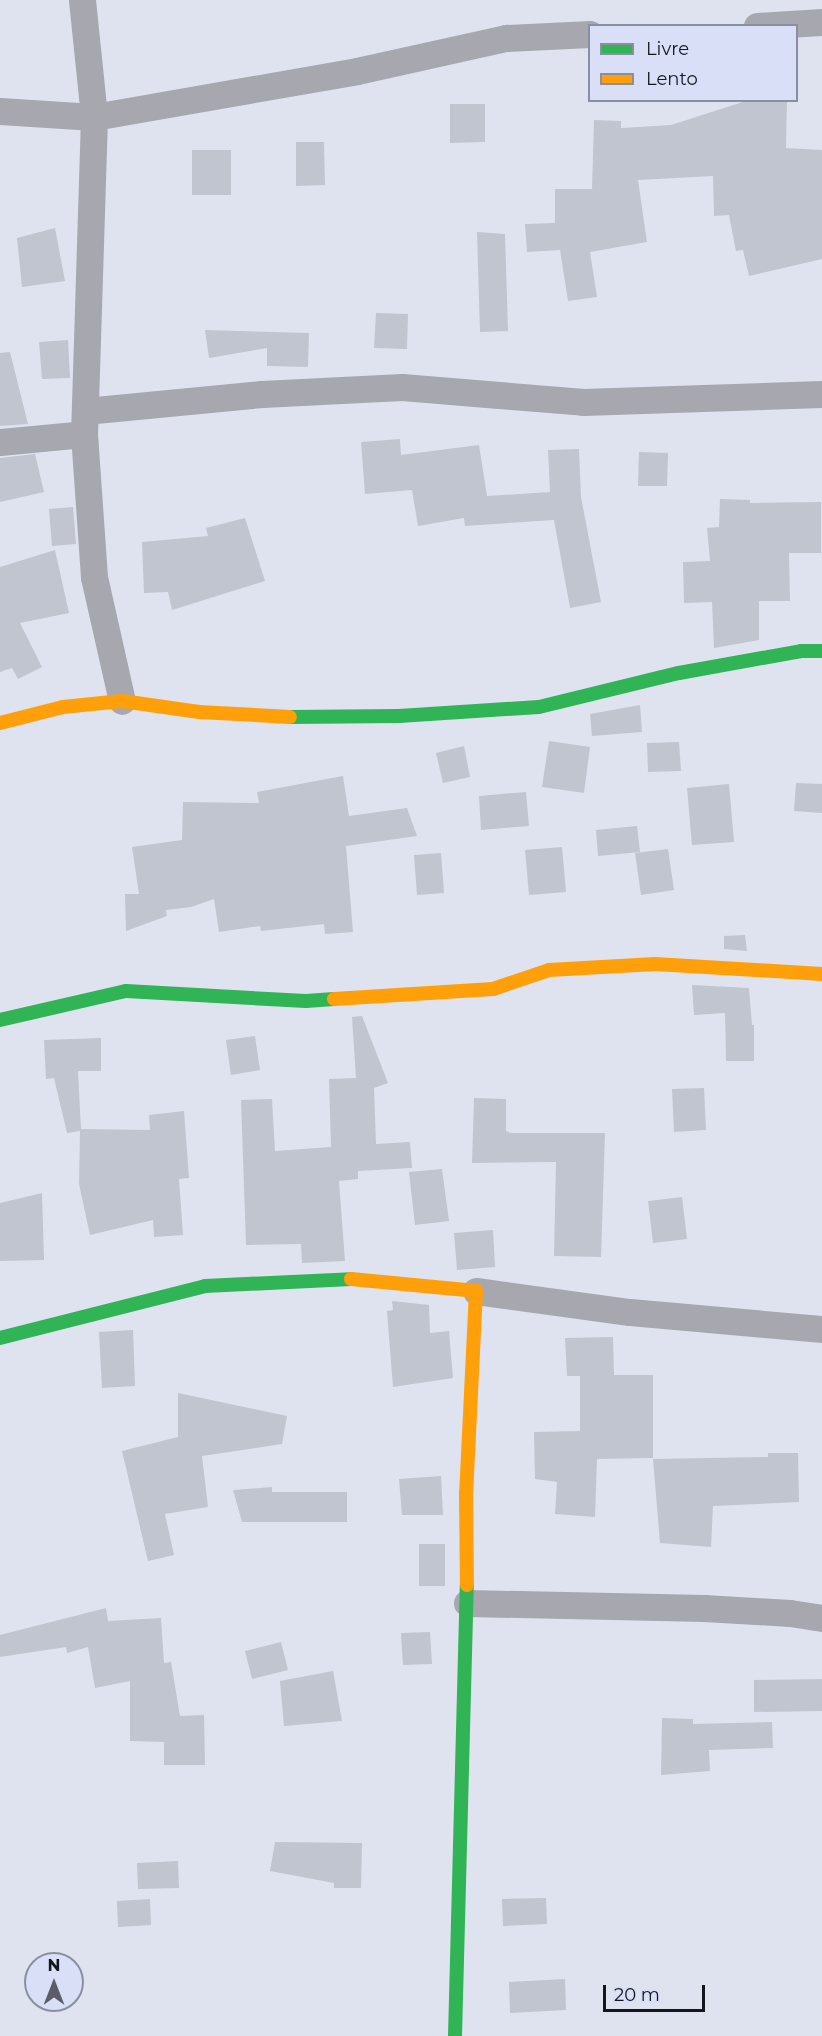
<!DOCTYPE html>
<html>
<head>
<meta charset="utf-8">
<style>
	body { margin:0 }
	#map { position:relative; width:822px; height:2036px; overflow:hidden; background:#dfe3f0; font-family:Montserrat,sans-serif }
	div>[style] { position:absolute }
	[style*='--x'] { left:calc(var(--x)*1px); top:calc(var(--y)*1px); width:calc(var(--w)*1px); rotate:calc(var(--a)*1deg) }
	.building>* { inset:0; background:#c0c5cf }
	.street>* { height:27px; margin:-13.5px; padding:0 13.5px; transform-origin:13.5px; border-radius:13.5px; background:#a7a7af }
	.fast>* { height:14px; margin:-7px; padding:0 7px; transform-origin:7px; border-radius:7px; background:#30b455 }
	.slow>* { height:14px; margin:-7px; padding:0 7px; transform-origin:7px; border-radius:7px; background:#ff9f0a }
	span { translate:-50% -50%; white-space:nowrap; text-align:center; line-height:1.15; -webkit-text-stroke:6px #d8dff7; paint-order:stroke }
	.legend { position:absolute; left:588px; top:24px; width:210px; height:78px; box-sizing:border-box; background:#d8dff7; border:2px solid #8a8fa0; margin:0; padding:8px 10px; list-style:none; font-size:18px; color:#14161e }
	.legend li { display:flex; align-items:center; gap:12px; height:30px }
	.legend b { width:30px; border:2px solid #8a8fa0 }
	.north { position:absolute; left:24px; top:1952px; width:60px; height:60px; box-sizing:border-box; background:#d8dff7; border:2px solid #8a8fa0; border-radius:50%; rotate:0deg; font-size:16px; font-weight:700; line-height:24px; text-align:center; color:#14161e }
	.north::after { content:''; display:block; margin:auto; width:21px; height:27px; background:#5b5e68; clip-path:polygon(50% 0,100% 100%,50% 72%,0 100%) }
	.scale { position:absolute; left:603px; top:1985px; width:102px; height:27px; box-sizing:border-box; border:3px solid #14161e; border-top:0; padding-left:8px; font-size:18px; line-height:21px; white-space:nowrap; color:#14161e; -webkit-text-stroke:4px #d8dff7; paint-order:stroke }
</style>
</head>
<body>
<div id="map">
	<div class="building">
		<div style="clip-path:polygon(749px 100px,787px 100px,786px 148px,822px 150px,822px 259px,749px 276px,743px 250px,736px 251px,729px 215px,714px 216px,713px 176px,638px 180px,647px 242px,590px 252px,597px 297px,568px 301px,560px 250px,527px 252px,525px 224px,555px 223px,555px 189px,592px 189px,594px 120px,621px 121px,621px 128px,671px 125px)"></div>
		<div style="clip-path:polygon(450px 104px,485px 104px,485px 142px,450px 143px)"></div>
		<div style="clip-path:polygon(296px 142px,324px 142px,325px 185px,296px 186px)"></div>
		<div style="clip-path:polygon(192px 150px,231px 150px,231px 195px,192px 195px)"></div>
		<div style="clip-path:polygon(55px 228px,65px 281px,22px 287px,17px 238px)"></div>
		<div style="clip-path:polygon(477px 232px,505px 234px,508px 331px,480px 332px)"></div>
		<div style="clip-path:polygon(376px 313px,408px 314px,407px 349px,374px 348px)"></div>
		<div style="clip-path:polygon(205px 330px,309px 333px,308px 367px,267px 366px,267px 348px,209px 358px)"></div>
		<div style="clip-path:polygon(68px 340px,70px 378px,42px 379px,39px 342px)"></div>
		<div style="clip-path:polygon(10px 352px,28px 424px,0 426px,0 353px)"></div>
		<div style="clip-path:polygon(400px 439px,401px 455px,479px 445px,487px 496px,550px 492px,548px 450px,579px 449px,581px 497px,601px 602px,570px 608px,554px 520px,465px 526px,464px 518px,418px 526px,412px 490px,365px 494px,361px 442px)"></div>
		<div style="clip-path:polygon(639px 452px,668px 453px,667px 486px,638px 486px)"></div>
		<div style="clip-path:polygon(35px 454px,44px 492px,0 502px,0 458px)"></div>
		<div style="clip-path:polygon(720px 499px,750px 500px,750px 503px,821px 502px,821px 553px,789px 553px,790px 601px,759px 601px,759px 640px,714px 648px,712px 602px,684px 603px,683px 562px,710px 561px,707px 528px,719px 527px)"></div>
		<div style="clip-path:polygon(73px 507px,76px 544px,52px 546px,49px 509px)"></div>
		<div style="clip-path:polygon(245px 518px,265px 581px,172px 610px,168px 592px,144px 593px,142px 542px,208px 536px,206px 528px)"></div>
		<div style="clip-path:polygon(55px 550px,69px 613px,20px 623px,42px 667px,18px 679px,12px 668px,0 672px,0 567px)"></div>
		<div style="clip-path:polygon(640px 705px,642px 732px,592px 736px,590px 714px)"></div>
		<div style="clip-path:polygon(549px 741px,590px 747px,584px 793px,542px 787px)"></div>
		<div style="clip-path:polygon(679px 742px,681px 771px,648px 772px,647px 743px)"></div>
		<div style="clip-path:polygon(464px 746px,470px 777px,443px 783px,436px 753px)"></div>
		<div style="clip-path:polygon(343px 776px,349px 816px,407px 808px,417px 836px,346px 846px,353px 932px,325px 934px,324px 924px,261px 931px,260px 926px,219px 932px,214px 899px,191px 907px,166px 910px,167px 916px,126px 931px,125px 894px,139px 894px,132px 847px,182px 840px,183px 802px,259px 803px,257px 792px)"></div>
		<div style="clip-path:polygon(796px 783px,822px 784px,822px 813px,794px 811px)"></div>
		<div style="clip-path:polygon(729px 784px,734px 842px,692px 845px,687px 788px)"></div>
		<div style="clip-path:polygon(526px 792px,529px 826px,481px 830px,479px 796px)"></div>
		<div style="clip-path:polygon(637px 826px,640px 852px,598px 856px,596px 830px)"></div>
		<div style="clip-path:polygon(562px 847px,566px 892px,529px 895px,525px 850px)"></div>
		<div style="clip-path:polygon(668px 849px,674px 890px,641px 895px,635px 853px)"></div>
		<div style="clip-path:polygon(441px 853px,444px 893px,417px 895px,414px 855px)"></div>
		<div style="clip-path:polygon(745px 935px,747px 951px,724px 949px,724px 936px)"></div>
		<div style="clip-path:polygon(692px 985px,749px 988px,752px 1025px,754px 1025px,754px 1061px,726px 1061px,725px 1013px,694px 1015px)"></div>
		<div style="clip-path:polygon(362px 1016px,388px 1083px,374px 1088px,376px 1144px,410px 1142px,412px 1168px,358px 1171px,358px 1179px,339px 1181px,345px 1261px,302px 1263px,301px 1244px,246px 1245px,241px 1100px,272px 1099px,275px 1151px,331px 1147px,329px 1079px,356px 1078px,352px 1017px)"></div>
		<div style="clip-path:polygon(255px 1036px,260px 1070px,231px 1075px,226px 1040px)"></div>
		<div style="clip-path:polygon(101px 1038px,101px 1071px,78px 1071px,81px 1129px,150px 1130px,149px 1115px,184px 1111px,189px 1178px,179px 1179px,183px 1235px,154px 1237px,153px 1220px,90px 1235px,79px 1184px,80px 1131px,67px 1133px,54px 1078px,46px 1079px,44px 1040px)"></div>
		<div style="clip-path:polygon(704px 1088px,706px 1130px,674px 1132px,672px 1089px)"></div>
		<div style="clip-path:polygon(474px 1098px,506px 1099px,506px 1131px,510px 1133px,605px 1133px,601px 1257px,554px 1256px,556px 1162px,472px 1163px)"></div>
		<div style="clip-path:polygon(442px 1169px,449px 1221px,415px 1225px,409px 1172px)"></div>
		<div style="clip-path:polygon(42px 1193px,44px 1260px,0 1261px,0 1203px)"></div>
		<div style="clip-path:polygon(682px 1197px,687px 1239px,653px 1243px,648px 1201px)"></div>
		<div style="clip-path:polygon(493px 1230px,495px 1267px,457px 1270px,454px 1233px)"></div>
		<div style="clip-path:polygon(392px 1301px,429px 1305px,430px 1333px,449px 1331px,453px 1378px,393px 1387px,387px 1311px,393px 1310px)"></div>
		<div style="clip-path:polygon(133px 1330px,135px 1386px,102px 1388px,99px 1332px)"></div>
		<div style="clip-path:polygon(613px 1337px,614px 1375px,653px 1375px,653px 1458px,597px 1459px,595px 1517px,555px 1514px,557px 1482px,535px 1479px,534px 1432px,580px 1431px,580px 1376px,567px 1376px,565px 1338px)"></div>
		<div style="clip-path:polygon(178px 1393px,287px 1416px,282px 1444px,202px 1456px,208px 1507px,165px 1514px,174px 1555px,148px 1561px,122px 1451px,178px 1437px)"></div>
		<div style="clip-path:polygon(768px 1453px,798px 1453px,799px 1502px,713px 1506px,711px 1547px,660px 1543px,653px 1459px,768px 1457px)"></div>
		<div style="clip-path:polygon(441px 1476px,443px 1515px,402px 1515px,399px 1479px)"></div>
		<div style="clip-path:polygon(272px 1487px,272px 1492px,347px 1492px,347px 1522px,242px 1522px,233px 1490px)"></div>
		<div style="clip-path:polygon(419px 1544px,445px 1544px,445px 1586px,419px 1586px)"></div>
		<div style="clip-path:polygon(106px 1608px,108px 1621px,161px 1618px,164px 1663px,171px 1662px,180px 1716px,204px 1715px,205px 1765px,164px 1765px,164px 1742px,130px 1741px,130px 1681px,95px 1688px,88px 1647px,67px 1653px,66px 1647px,0 1657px,0 1635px)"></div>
		<div style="clip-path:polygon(430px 1632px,432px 1664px,403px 1665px,401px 1633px)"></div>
		<div style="clip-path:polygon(281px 1642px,288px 1670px,252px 1679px,245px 1651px)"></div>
		<div style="clip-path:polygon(333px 1671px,342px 1721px,284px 1726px,280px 1681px)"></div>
		<div style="clip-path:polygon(822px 1679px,822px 1711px,754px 1712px,754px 1680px)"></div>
		<div style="clip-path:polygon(662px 1718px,693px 1719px,693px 1724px,772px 1722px,773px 1748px,709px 1750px,710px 1771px,661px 1775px)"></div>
		<div style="clip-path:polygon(275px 1842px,362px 1843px,361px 1888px,334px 1888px,334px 1883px,270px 1871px)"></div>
		<div style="clip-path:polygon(178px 1861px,179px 1888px,138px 1889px,137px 1863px)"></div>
		<div style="clip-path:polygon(546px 1898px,547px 1924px,503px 1926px,502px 1899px)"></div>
		<div style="clip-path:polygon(150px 1899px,151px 1925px,118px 1927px,117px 1901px)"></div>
		<div style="clip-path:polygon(565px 1979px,566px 2010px,510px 2013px,509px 1982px)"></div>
	</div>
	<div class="street">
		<div style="--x:82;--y:0;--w:118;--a:84.1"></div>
		<div style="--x:94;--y:117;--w:317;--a:91.8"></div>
		<div style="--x:84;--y:434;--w:143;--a:86"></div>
		<div style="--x:94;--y:577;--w:127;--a:77.3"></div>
		<div style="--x:757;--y:26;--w:65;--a:-3.5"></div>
		<div style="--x:0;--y:111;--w:94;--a:3.7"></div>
		<div style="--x:94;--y:117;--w:267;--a:-9.9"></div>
		<div style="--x:357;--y:71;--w:153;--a:-12.5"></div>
		<div style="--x:506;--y:38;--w:84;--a:-2.7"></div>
		<div style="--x:85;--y:411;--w:178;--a:-5.5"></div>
		<div style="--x:262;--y:394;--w:140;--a:-2.9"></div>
		<div style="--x:402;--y:387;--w:182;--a:4.7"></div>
		<div style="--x:583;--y:402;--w:239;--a:-1.9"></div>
		<div style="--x:0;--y:442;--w:84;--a:-5.4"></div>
		<div style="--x:476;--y:1291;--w:155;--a:7.8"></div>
		<div style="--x:630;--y:1312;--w:193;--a:5.1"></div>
		<div style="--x:467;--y:1603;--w:237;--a:1.2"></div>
		<div style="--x:704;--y:1608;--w:86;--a:3.3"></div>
		<div style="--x:790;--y:1613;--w:32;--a:9"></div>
	</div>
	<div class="fast">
		<div style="--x:290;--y:717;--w:109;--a:-0.5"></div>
		<div style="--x:399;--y:716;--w:140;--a:-3.7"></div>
		<div style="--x:539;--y:707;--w:144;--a:-13.7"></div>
		<div style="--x:679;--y:673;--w:124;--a:-10.2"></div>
		<div style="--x:801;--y:651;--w:21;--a:0"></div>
		<div style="--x:0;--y:1020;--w:129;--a:-13"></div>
		<div style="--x:126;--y:991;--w:180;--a:3.2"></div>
		<div style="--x:306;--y:1001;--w:28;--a:-4"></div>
		<div style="--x:0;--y:1338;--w:211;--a:-14.2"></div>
		<div style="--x:205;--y:1286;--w:146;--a:-2.7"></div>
		<div style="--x:455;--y:2036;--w:451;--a:-88.5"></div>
	</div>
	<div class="slow">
		<div style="--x:0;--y:723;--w:65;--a:-14.3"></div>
		<div style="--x:63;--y:707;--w:59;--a:-5.8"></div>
		<div style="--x:122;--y:701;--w:78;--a:8.1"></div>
		<div style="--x:199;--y:712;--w:91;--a:3.1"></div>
		<div style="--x:334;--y:999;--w:159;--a:-3.6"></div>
		<div style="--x:493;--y:989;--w:59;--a:-18.7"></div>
		<div style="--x:549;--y:970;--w:106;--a:-3.2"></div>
		<div style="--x:655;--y:964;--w:167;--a:3.4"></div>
		<div style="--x:351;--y:1279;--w:126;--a:5.5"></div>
		<div style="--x:476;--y:1291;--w:202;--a:92.8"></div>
		<div style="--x:466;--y:1493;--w:92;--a:89.4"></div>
	</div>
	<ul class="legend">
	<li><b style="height:8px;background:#30b455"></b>Livre</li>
	<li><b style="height:8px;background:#ff9f0a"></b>Lento</li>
	</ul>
	<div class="north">N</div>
	<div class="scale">20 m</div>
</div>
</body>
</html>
